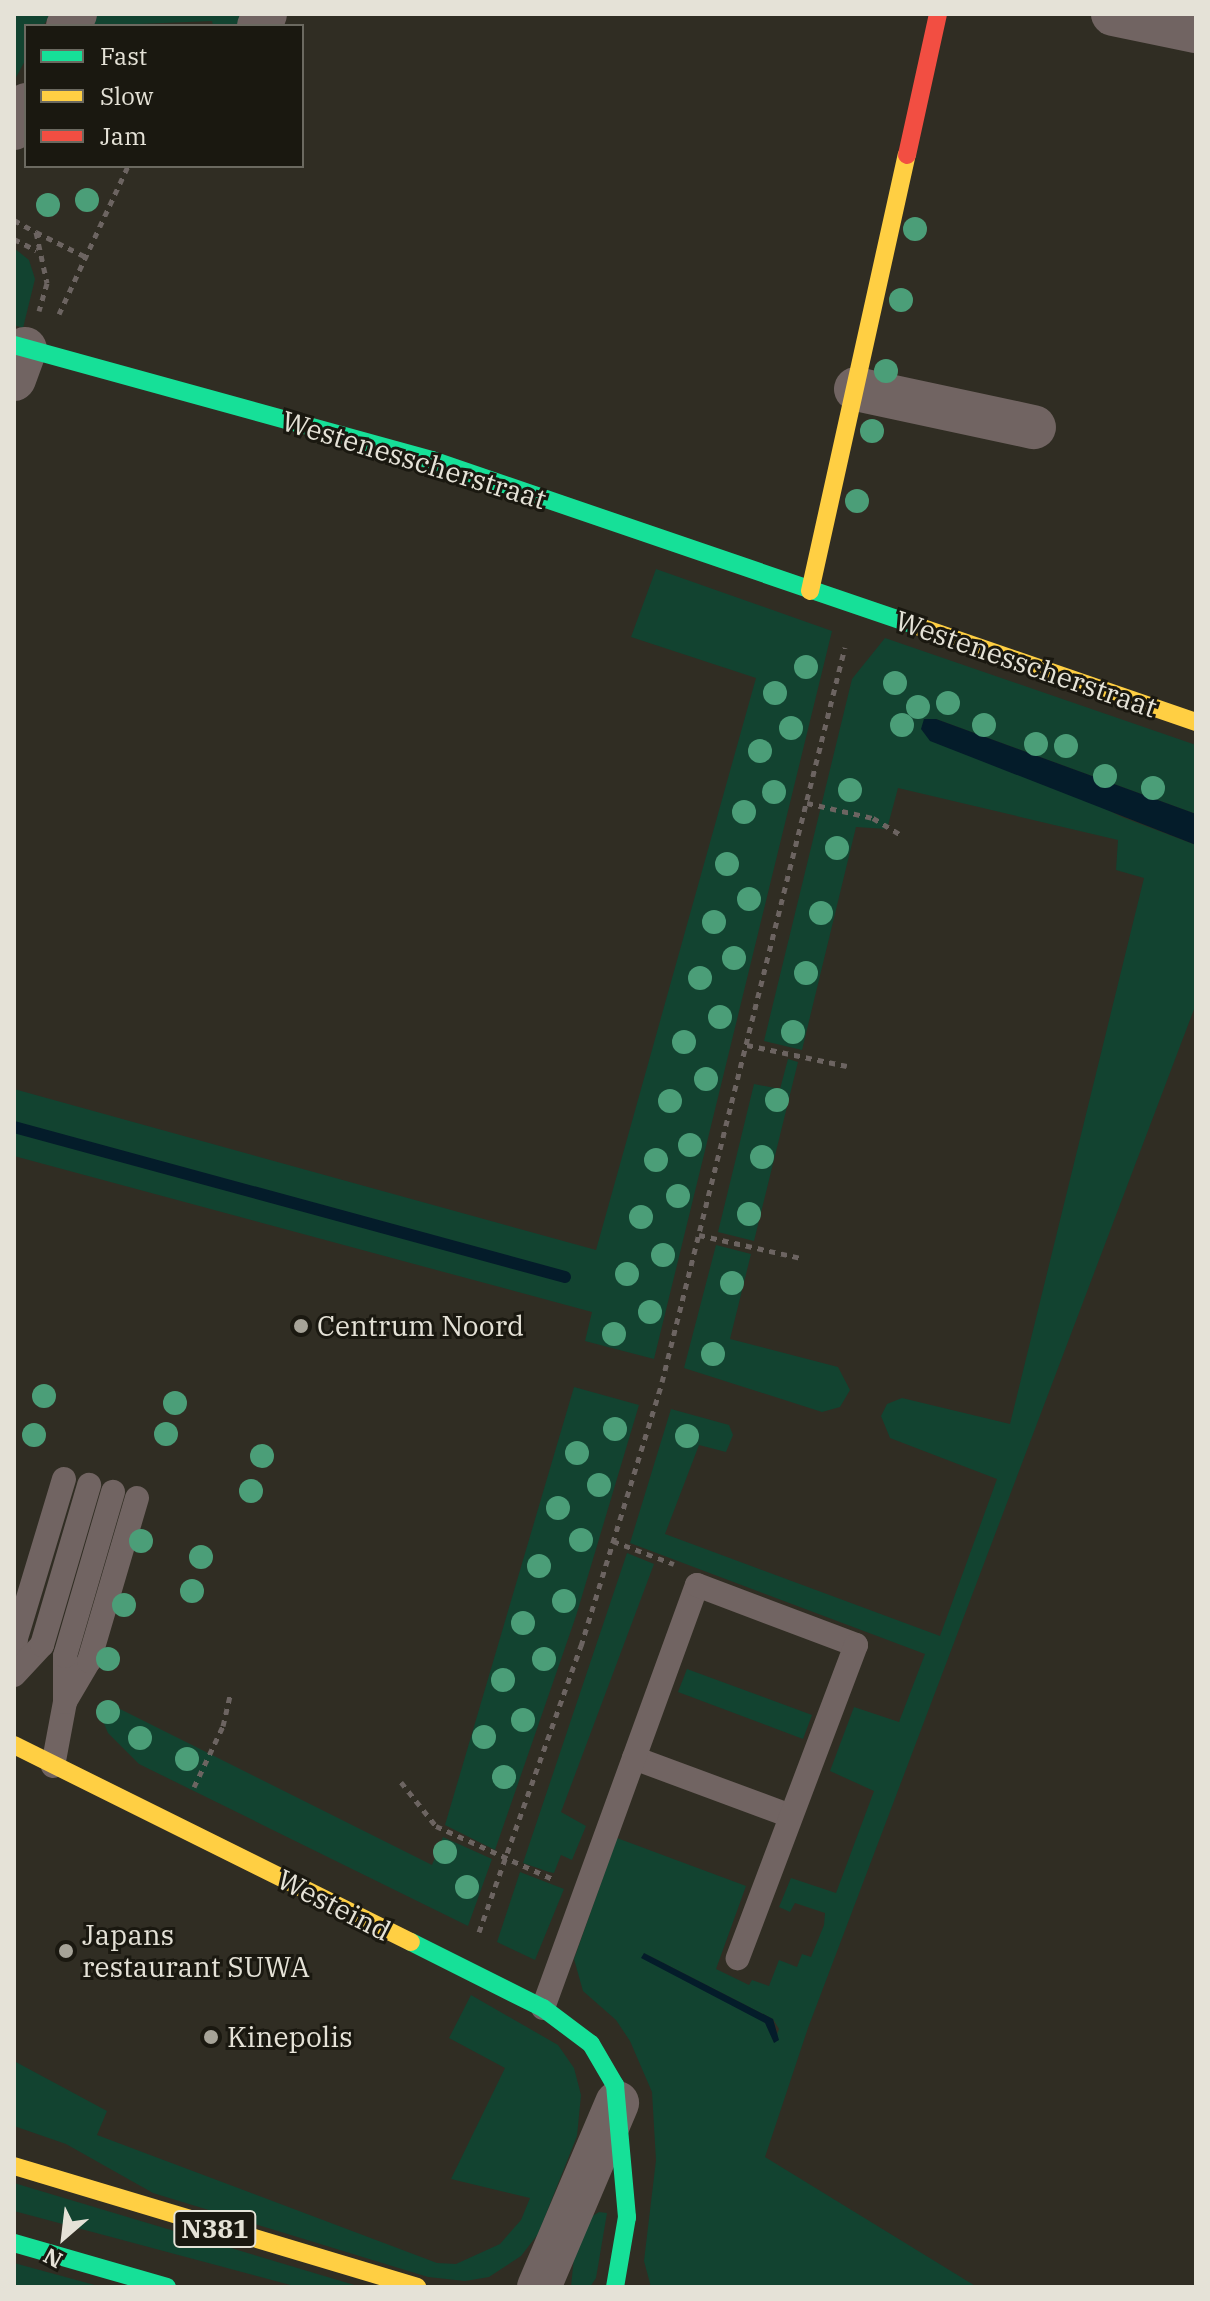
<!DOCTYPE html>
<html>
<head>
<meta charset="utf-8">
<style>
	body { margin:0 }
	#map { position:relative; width:1210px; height:2301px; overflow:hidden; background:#302d23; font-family:"IBM Plex Serif",serif }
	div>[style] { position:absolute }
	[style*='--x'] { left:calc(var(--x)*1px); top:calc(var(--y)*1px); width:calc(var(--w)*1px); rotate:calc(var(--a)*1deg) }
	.green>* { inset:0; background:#124330 }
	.water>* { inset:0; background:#041c2a }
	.stream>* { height:12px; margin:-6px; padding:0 6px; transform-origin:6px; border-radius:6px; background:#041c2a }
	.path>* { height:5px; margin-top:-2.5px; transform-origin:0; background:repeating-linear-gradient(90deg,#6c6461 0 6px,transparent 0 12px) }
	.lane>* { height:24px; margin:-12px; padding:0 12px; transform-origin:12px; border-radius:12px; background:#716462 }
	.street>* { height:44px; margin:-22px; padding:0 22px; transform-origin:22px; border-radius:22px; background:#716462 }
	.fast>* { height:18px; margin:-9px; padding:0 9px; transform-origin:9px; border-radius:9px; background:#16e098 }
	.slow>* { height:18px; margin:-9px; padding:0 9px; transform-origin:9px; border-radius:9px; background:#ffcf43 }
	.jam>* { height:18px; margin:-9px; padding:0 9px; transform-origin:9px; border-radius:9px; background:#f24e42 }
	.trees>* { width:24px; height:24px; margin:-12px; border-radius:50%; background:#4b9e78 }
	.dots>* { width:22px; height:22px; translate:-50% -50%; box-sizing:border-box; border:4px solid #1a1810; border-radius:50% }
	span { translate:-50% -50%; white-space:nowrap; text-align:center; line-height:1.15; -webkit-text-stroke:6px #1a1810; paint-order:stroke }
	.shield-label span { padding:2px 6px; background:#1a1810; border:2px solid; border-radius:6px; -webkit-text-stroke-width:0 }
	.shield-label { font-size:26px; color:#e5e2d7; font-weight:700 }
	.street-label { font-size:28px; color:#e5e2d7 }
	.poi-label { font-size:28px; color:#e5e2d7 }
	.left { translate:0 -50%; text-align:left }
	.frame { position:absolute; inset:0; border:16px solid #e5e2d7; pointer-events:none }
	.legend { position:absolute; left:24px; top:24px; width:280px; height:144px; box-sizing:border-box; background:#1a1810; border:2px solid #6b6960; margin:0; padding:10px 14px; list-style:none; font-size:24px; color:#e5e2d7 }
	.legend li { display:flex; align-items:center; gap:16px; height:40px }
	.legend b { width:40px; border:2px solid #6b6960 }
	.north { position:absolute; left:24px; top:2197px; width:80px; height:80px; -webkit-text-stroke:6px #1a1810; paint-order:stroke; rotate:208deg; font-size:22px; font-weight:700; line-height:32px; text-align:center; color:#e5e2d7 }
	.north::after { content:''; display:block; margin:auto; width:28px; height:36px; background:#e5e2d7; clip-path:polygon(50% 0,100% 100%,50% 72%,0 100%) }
</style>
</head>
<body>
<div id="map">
	<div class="green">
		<div style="clip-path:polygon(14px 14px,51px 14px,43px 26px,26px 26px,26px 59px,14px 81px)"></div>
		<div style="clip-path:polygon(96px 14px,249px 14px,240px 26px,213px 26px,212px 21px,90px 26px)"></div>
		<div style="clip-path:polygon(14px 248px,29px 260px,35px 279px,23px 328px,14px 325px)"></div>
		<div style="clip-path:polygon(656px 569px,832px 631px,654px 1359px,585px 1341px,592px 1312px,14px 1156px,14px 1089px,596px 1250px,756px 678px,631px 637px)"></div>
		<div style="clip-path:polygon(evenodd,885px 638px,1196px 745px,1196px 814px,936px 719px,924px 719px,1122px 817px,1196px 845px,1196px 1004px,808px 2028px,765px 2157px,977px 2287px,651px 2287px,644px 2261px,656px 2160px,652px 2092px,630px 2041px,616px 2020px,583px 1991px,574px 1959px,617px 1838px,746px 1886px,716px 1969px,749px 1985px,752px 1980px,769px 1986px,779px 1960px,797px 1967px,802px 1954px,811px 1957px,824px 1925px,825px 1913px,795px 1903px,790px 1912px,779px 1907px,791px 1878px,836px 1893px,874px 1791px,830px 1771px,854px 1707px,899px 1722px,925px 1654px,630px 1543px,671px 1409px,729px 1425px,733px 1435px,726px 1452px,699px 1445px,665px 1534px,940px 1636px,997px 1479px,890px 1438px,881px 1416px,887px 1404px,902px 1398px,1010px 1424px,1144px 878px,1116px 870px,1118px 840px,898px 788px,887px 829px,856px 827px,802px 1050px,764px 1041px,852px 679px,885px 638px,644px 1953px,773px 2019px,779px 2029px,774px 2042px,766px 2023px,644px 1953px)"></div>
		<div style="clip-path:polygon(788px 1059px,798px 1062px,754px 1241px,718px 1232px,754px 1084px,780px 1089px)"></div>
		<div style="clip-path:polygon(716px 1245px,751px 1254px,730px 1339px,838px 1367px,850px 1390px,840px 1407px,822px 1412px,684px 1368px)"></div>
		<div style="clip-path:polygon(574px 1387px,639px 1405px,576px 1616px,495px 1850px,445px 1825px)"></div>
		<div style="clip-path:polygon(627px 1553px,654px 1564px,561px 1812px,586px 1826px,572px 1860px,561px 1855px,554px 1873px,549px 1872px,523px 1863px)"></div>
		<div style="clip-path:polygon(687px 1669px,812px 1715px,803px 1739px,678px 1692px)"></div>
		<div style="clip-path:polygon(118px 1708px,432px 1865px,443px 1837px,492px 1859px,468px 1926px,139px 1764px,108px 1733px,99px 1712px)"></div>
		<div style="clip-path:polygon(520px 1872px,564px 1889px,535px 1960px,497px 1942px)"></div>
		<div style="clip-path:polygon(471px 1995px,558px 2045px,574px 2068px,581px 2095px,577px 2136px,538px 2234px,521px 2256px,489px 2277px,465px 2281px,428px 2277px,153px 2193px,66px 2144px,14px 2126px,14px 2061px,107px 2111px,97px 2135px,437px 2263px,456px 2264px,500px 2244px,521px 2220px,530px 2198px,451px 2179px,505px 2068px,449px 2038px)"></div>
		<div style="clip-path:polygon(14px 2183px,361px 2287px,298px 2287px,14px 2211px)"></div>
		<div style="clip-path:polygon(599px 2212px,607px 2213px,596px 2278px,590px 2287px,571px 2287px,574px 2257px,591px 2217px)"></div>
		<div style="clip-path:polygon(14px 2263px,102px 2287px,14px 2287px)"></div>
	</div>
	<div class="water">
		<div style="clip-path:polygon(924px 719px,936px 719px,1196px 814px,1196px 845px,930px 741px,921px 729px)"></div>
		<div style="clip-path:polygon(644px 1953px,773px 2019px,779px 2040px,774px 2043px,765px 2023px,641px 1958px)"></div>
	</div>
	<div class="stream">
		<div style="--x:14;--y:1127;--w:571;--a:15.23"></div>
	</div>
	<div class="path">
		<div style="--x:14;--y:220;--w:25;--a:29"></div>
		<div style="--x:36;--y:232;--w:52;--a:77.8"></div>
		<div style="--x:47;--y:283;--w:29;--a:106"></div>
		<div style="--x:36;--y:232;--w:56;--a:26.6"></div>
		<div style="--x:14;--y:239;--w:25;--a:27"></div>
		<div style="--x:59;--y:314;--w:163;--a:-65"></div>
		<div style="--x:807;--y:803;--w:68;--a:12.8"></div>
		<div style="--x:873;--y:818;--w:35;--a:31"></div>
		<div style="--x:747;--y:1045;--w:102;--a:11.9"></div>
		<div style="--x:699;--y:1235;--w:105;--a:12.7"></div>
		<div style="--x:613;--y:1541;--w:65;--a:20.7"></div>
		<div style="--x:401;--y:1782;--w:56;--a:51.5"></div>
		<div style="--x:436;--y:1826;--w:131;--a:24.4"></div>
		<div style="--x:194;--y:1787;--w:68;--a:-64.6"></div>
		<div style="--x:223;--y:1726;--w:32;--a:-77"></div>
		<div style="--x:479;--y:1932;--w:304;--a:-70.4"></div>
		<div style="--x:581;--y:1646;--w:276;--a:-72.9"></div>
		<div style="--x:662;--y:1382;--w:757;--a:-76.02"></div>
	</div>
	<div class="lane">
		<div style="--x:14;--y:1666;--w:28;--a:-86"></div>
		<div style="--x:16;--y:1638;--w:166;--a:-73.2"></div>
		<div style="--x:14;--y:1675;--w:41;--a:-47"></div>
		<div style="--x:42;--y:1645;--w:167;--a:-73.6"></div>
		<div style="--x:66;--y:1700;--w:45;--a:-59.5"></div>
		<div style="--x:89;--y:1661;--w:170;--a:-73.6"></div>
		<div style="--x:634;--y:1758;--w:167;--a:20.3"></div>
		<div style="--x:53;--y:1766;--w:65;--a:-79.4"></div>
		<div style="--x:65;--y:1702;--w:46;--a:-90"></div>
		<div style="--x:65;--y:1656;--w:171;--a:-73.7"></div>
		<div style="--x:543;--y:2008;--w:450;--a:-70"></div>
		<div style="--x:697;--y:1585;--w:170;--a:20.7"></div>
		<div style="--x:856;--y:1645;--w:335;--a:110.7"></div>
	</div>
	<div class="street">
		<div style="--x:1113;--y:14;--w:85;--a:11.6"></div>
		<div style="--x:68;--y:26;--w:14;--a:-60"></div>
		<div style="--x:259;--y:26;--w:13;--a:-63"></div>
		<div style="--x:14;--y:128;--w:26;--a:-62"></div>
		<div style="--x:14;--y:379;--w:32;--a:-70"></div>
		<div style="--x:856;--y:389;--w:182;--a:12.1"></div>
		<div style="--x:539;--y:2287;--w:200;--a:-67"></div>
	</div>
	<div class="fast">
		<div style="--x:14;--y:345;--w:434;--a:15.4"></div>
		<div style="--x:432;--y:460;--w:513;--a:18.89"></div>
		<div style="--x:411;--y:1942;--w:148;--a:26.6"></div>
		<div style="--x:543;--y:2008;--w:60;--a:36.9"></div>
		<div style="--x:591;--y:2044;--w:48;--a:59.7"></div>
		<div style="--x:615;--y:2085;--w:133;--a:84.8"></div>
		<div style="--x:627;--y:2217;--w:71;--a:99.7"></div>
		<div style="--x:14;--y:2243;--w:159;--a:16"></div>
	</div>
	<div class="slow">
		<div style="--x:810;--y:591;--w:447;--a:-77.5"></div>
		<div style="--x:917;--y:626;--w:295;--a:19"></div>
		<div style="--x:14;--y:1745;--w:443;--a:26.4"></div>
		<div style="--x:14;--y:2166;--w:421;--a:16.7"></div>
	</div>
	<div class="jam">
		<div style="--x:907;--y:155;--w:144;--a:-77.6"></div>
	</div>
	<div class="trees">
		<div style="left:87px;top:200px"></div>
		<div style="left:48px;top:205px"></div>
		<div style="left:915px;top:229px"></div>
		<div style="left:901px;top:300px"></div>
		<div style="left:886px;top:371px"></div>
		<div style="left:872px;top:431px"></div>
		<div style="left:857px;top:501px"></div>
		<div style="left:806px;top:667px"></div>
		<div style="left:895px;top:683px"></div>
		<div style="left:775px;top:693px"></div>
		<div style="left:948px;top:703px"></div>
		<div style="left:918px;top:707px"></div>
		<div style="left:902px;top:725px"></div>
		<div style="left:984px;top:725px"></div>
		<div style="left:791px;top:728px"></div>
		<div style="left:1036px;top:744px"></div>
		<div style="left:1066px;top:746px"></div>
		<div style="left:760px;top:751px"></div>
		<div style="left:1105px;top:776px"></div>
		<div style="left:1153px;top:788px"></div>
		<div style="left:850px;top:790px"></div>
		<div style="left:774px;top:792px"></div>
		<div style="left:744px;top:812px"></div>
		<div style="left:837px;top:848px"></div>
		<div style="left:727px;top:864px"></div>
		<div style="left:749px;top:899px"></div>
		<div style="left:821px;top:913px"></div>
		<div style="left:714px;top:922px"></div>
		<div style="left:734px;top:958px"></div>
		<div style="left:806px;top:973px"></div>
		<div style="left:700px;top:978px"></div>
		<div style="left:720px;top:1017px"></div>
		<div style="left:793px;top:1032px"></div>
		<div style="left:684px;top:1042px"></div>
		<div style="left:706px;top:1079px"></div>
		<div style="left:777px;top:1100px"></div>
		<div style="left:670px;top:1101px"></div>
		<div style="left:690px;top:1145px"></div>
		<div style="left:762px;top:1157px"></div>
		<div style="left:656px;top:1160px"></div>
		<div style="left:678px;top:1196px"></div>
		<div style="left:749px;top:1214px"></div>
		<div style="left:641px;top:1217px"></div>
		<div style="left:663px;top:1255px"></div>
		<div style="left:627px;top:1274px"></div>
		<div style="left:732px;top:1283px"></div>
		<div style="left:650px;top:1312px"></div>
		<div style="left:614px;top:1334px"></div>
		<div style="left:713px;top:1354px"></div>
		<div style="left:44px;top:1396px"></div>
		<div style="left:175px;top:1403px"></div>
		<div style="left:615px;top:1429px"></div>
		<div style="left:166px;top:1434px"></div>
		<div style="left:34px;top:1435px"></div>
		<div style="left:687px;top:1436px"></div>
		<div style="left:577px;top:1453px"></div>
		<div style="left:262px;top:1456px"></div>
		<div style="left:599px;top:1485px"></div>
		<div style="left:251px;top:1491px"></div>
		<div style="left:558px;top:1508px"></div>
		<div style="left:581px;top:1540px"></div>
		<div style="left:141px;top:1541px"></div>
		<div style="left:201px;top:1557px"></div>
		<div style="left:539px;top:1566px"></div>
		<div style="left:192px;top:1591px"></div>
		<div style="left:564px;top:1601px"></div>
		<div style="left:124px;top:1605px"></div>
		<div style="left:523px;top:1623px"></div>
		<div style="left:108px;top:1659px"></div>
		<div style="left:544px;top:1659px"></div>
		<div style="left:503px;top:1680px"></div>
		<div style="left:108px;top:1712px"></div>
		<div style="left:523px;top:1720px"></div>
		<div style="left:484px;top:1737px"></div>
		<div style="left:140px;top:1738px"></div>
		<div style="left:187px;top:1759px"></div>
		<div style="left:504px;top:1777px"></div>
		<div style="left:445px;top:1852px"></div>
		<div style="left:467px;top:1887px"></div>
	</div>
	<div class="dots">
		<div style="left:301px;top:1326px;background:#a6a398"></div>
		<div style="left:66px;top:1951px;background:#a6a398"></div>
		<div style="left:211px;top:2037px;background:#a6a398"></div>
	</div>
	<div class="shield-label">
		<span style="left:215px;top:2229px">N381</span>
	</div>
	<div class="street-label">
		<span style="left:414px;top:460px;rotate:17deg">Westenesscherstraat</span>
		<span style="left:1026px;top:664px;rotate:19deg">Westenesscherstraat</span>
		<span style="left:334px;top:1905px;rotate:27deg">Westeind</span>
	</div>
	<div class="poi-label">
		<span class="left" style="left:317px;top:1326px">Centrum Noord</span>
		<span class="left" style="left:82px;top:1951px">Japans<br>restaurant SUWA</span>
		<span class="left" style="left:227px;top:2037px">Kinepolis</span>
	</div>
	<div class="frame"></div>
	<ul class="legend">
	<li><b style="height:10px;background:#16e098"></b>Fast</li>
	<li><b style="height:10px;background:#ffcf43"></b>Slow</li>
	<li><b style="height:10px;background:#f24e42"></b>Jam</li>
	</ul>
	<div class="north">N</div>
</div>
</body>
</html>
